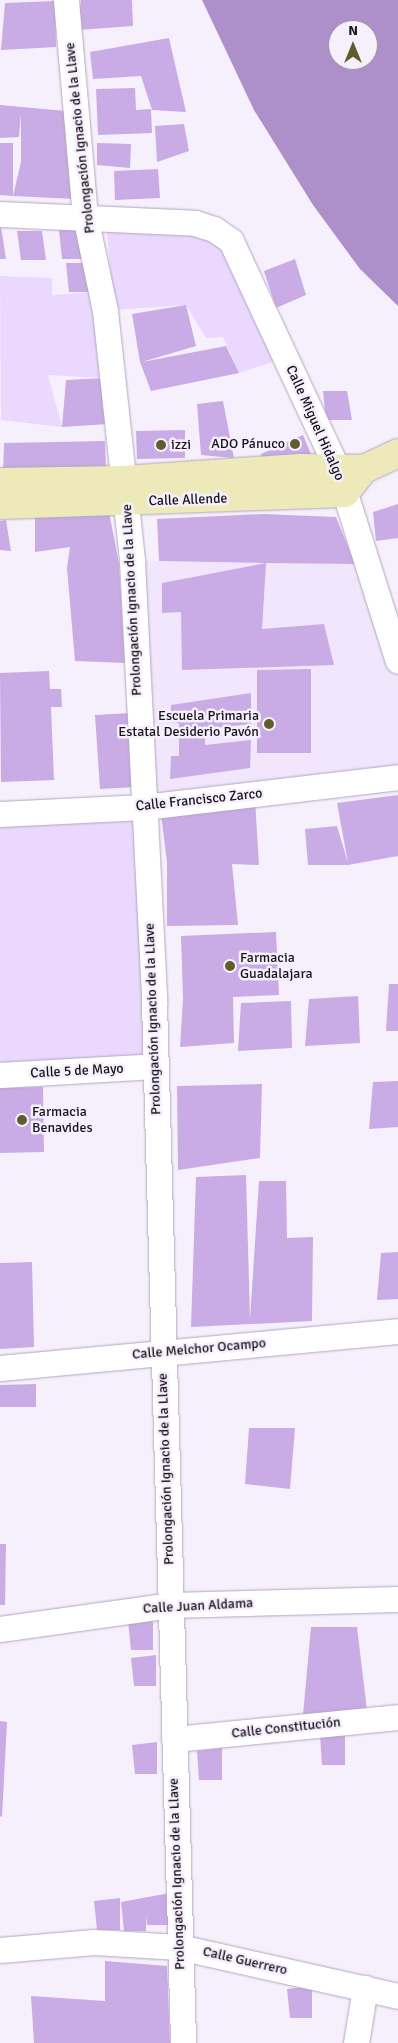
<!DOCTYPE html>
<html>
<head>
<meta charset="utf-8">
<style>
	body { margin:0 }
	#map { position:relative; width:398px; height:2043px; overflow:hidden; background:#f6f0fc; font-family:Signika,sans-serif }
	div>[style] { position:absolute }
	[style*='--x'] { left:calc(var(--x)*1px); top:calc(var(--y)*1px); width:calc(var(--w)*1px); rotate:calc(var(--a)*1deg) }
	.built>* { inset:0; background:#f1e6fc }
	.green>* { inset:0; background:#ead8fe }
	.water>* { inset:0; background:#ad8fc9 }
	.building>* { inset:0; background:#c9abe6 }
	.roads { filter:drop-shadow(0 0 1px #b3a5c1) drop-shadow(0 0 1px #b3a5c1) }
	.minor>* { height:25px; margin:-12.5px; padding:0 12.5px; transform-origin:12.5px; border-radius:12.5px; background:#fff }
	.major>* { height:28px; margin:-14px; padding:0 14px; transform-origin:14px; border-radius:14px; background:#ede9b8 }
	.dots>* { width:14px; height:14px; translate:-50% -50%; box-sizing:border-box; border:2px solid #f6f0fc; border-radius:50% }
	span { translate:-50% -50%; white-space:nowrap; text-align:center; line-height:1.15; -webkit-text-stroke:5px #f6f0fc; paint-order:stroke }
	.street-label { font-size:14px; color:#18131d }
	.poi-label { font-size:14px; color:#18131d }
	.right { translate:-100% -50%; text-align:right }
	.left { translate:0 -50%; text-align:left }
	.north { position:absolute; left:328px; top:20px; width:50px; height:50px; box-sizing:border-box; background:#f6f0fc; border:1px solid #9d98a3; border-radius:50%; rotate:0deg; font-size:14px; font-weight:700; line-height:20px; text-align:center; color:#18131d }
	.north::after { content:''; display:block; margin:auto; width:18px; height:22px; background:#615d2a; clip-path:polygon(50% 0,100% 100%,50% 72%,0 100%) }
</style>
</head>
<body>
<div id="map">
	<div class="built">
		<div style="clip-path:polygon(132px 561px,370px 564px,398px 648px,398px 778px,144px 807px)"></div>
	</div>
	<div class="green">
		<div style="clip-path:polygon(106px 223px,213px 234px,252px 297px,275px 361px,239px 373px,223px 337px,206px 338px,186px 305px,114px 310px)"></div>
		<div style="clip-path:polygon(0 276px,52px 278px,52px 295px,95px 292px,104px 378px,48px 375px,62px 427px,1px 420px)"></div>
		<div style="clip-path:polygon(144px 807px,155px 1066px,0 1075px,0 814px)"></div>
	</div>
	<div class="water">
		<div style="clip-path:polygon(evenodd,202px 0,398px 0,398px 306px,360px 269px,313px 205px,254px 110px,202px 0,338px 30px,368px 30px,368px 60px,338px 60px,338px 30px)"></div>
	</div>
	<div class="building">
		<div style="clip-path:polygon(81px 0,132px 0,133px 26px,78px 30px)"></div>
		<div style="clip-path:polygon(55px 1px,56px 47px,1px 50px,5px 3px)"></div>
		<div style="clip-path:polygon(169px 38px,186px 112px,152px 110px,141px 76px,93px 79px,90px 52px)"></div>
		<div style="clip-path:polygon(135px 88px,136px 110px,151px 109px,152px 133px,98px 135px,96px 89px)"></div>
		<div style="clip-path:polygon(0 105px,66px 111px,75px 199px,13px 196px,21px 162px,21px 114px,19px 137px,0 138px)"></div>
		<div style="clip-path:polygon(184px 124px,189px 151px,157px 162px,155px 126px)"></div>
		<div style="clip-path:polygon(0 143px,13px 143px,13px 196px,0 195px)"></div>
		<div style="clip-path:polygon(97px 143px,131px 144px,130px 168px,97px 165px)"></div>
		<div style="clip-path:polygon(158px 169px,160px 198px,115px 200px,114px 171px)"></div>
		<div style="clip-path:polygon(0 227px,1px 227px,6px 259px,0 259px)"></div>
		<div style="clip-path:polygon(59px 230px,83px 230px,88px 259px,62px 259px)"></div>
		<div style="clip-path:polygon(17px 231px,42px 231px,46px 260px,21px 260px)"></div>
		<div style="clip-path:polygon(295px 259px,306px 295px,276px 308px,264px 271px)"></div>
		<div style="clip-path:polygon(66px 263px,90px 263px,95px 292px,69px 292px)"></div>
		<div style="clip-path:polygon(186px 305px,196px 346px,142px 362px,226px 346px,239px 373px,151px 391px,140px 362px,132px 314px)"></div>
		<div style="clip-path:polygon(104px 378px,108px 424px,62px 427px,66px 380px)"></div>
		<div style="clip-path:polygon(323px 391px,347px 391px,352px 420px,326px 420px)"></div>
		<div style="clip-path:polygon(223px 401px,234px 458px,201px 455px,197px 404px)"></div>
		<div style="clip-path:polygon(185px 430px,185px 458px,137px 459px,136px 431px)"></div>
		<div style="clip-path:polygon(303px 435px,314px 461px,265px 466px,261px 454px)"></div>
		<div style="clip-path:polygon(105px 441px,106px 469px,3px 475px,4px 443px)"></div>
		<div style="clip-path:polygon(398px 504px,398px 538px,376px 541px,373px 512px)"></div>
		<div style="clip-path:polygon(109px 512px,119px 564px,125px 663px,75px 661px,67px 568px,70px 547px,35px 552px,35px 514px)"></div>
		<div style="clip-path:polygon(263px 514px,336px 517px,355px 564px,266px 563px,262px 629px,324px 624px,334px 665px,182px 670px,181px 612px,162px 613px,162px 583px,266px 563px,159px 561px,157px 519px)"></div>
		<div style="clip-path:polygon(6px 520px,11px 551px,0 550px,0 521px)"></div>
		<div style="clip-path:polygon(311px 669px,311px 753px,257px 753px,257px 670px)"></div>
		<div style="clip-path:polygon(49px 671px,50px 689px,61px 689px,62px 707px,51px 707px,54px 780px,1px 782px,0 673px)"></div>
		<div style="clip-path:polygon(251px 693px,251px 724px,205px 729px,205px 745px,251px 740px,250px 768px,170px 779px,171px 756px,179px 756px,179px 723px,171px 722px,171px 705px)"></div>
		<div style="clip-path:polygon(131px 713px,136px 787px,100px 789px,95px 715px)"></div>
		<div style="clip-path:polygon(398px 795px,398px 856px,348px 865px,308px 865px,305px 829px,337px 826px,348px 863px,337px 803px)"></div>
		<div style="clip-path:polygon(255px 800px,259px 865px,232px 864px,238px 925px,167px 926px,167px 862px,161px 814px)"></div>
		<div style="clip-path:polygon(276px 932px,279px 995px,233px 997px,234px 1043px,180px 1047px,183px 999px,181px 936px)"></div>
		<div style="clip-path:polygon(389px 984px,398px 984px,398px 1031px,386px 1031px)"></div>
		<div style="clip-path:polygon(358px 996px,360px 1043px,305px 1046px,309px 999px)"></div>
		<div style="clip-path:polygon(291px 1001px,292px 1048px,238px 1051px,241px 1003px)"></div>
		<div style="clip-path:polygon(398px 1081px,398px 1127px,369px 1129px,373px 1082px)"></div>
		<div style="clip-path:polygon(262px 1084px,260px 1158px,178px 1170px,177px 1086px)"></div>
		<div style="clip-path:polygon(43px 1087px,44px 1152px,0 1153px,0 1088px)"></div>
		<div style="clip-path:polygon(246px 1175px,250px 1319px,259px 1181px,286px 1181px,287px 1238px,313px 1237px,312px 1321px,191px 1327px,196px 1177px)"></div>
		<div style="clip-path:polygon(398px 1252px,398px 1299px,377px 1300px,381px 1253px)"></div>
		<div style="clip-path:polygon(32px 1262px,34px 1347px,0 1349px,0 1263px)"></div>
		<div style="clip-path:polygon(36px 1384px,36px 1407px,0 1407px,0 1385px)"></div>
		<div style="clip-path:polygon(249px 1428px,295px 1428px,290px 1489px,245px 1484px)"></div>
		<div style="clip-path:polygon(0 1544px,6px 1544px,5px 1605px,0 1605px)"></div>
		<div style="clip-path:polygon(153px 1618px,153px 1650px,131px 1650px,128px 1621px)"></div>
		<div style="clip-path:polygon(311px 1627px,357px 1627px,367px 1710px,303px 1715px)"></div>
		<div style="clip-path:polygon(156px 1655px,156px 1686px,134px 1686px,131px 1658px)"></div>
		<div style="clip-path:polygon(0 1721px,7px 1722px,2px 1817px,0 1816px)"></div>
		<div style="clip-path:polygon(345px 1732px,345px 1765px,322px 1765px,320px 1735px)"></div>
		<div style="clip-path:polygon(157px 1742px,157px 1774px,135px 1774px,132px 1745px)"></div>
		<div style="clip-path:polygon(222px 1748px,222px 1780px,199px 1780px,197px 1751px)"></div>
		<div style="clip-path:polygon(170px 1893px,170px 1925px,147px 1925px,146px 1915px,146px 1931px,124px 1931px,121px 1902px)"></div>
		<div style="clip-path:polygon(120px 1898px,120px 1930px,97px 1930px,94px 1901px)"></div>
		<div style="clip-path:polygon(105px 1961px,167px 1966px,170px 2043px,34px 2043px,31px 1996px,105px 2001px)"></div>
		<div style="clip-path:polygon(312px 1986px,312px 2018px,290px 2018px,287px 1989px)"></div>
	</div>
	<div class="roads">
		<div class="minor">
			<div style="--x:66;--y:0;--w:217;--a:85"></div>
			<div style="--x:85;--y:216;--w:97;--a:78.1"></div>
			<div style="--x:105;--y:311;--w:251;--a:83.8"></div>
			<div style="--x:132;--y:561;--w:442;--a:87.1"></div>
			<div style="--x:154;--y:1002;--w:1041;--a:88.4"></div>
			<div style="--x:0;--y:214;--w:195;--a:2.6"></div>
			<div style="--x:195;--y:223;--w:20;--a:18"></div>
			<div style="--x:214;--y:229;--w:21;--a:35"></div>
			<div style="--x:231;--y:241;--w:251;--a:65"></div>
			<div style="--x:337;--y:468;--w:202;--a:72.5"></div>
			<div style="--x:0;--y:814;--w:144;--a:-2.8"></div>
			<div style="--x:144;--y:807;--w:256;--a:-6.7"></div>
			<div style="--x:0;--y:1075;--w:155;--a:-3.3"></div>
			<div style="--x:0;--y:1368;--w:400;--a:-5.3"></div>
			<div style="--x:0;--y:1629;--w:172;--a:-8"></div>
			<div style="--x:170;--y:1605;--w:228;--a:-1.5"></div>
			<div style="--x:174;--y:1739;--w:225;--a:-5.6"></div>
			<div style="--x:0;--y:1950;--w:94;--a:-4.9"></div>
			<div style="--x:94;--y:1942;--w:85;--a:3.4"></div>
			<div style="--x:179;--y:1947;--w:224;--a:12.6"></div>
			<div style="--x:356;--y:2043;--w:56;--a:-80.7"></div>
		</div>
		<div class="major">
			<div style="--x:0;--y:482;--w:124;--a:-0.9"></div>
			<div style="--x:124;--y:480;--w:176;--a:-3.9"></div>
			<div style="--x:300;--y:468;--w:64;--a:0.9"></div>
			<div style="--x:0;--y:505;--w:345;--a:-2"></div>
			<div style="--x:345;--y:493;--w:31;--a:-52"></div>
			<div style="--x:364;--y:469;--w:38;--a:-25"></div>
		</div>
	</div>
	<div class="dots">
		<div style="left:295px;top:444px;background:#615d2a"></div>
		<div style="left:161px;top:445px;background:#615d2a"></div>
		<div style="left:269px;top:724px;background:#615d2a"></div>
		<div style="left:230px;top:966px;background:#615d2a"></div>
		<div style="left:22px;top:1120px;background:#615d2a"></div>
	</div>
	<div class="street-label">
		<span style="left:80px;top:138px;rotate:-96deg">Prolongación Ignacio de la Llave</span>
		<span style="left:315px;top:423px;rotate:66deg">Calle Miguel Hidalgo</span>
		<span style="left:188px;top:500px;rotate:-2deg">Calle Allende</span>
		<span style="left:132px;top:600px;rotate:-93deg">Prolongación Ignacio de la Llave</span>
		<span style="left:199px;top:800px;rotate:-6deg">Calle Francisco Zarco</span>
		<span style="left:153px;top:1019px;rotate:-92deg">Prolongación Ignacio de la Llave</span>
		<span style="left:77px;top:1071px;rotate:-3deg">Calle 5 de Mayo</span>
		<span style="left:199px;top:1349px;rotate:-5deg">Calle Melchor Ocampo</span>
		<span style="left:166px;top:1469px;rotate:-92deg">Prolongación Ignacio de la Llave</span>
		<span style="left:198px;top:1606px;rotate:-3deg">Calle Juan Aldama</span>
		<span style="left:286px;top:1728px;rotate:-6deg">Calle Constitución</span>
		<span style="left:177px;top:1874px;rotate:-92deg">Prolongación Ignacio de la Llave</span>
		<span style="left:245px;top:1961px;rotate:13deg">Calle Guerrero</span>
	</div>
	<div class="poi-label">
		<span class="right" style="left:285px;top:444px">ADO Pánuco</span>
		<span class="left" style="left:171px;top:445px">izzi</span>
		<span class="right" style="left:259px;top:724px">Escuela Primaria<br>Estatal Desiderio Pavón</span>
		<span class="left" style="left:240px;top:966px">Farmacia<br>Guadalajara</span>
		<span class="left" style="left:32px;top:1120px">Farmacia<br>Benavides</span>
	</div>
	<div class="north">N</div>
</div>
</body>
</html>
